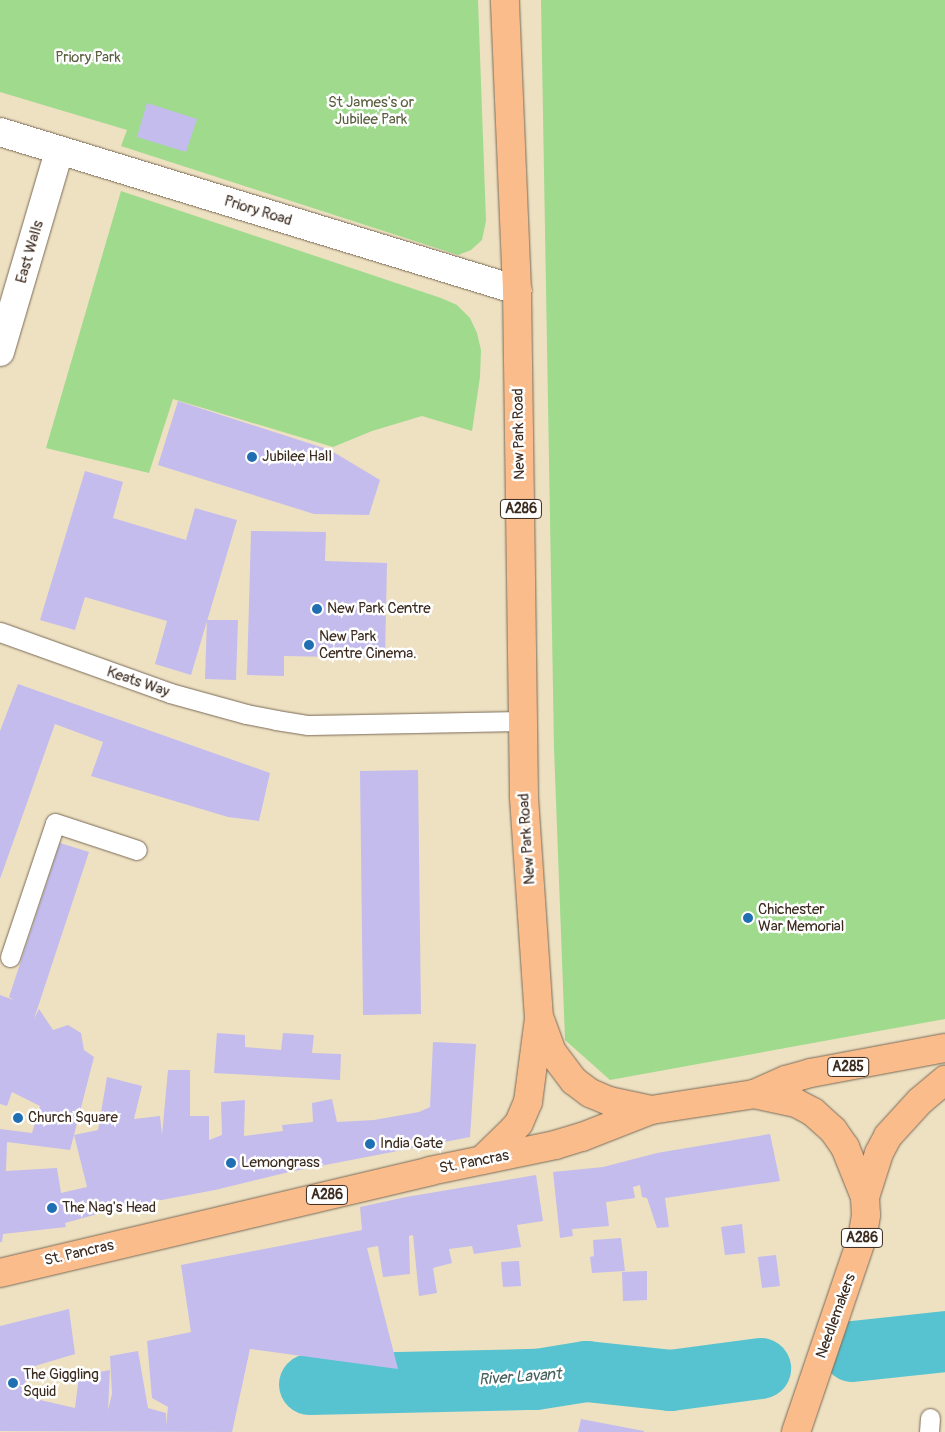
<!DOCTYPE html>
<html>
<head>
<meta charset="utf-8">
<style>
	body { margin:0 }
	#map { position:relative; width:945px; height:1432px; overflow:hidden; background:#eee1c2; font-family:Pangolin,sans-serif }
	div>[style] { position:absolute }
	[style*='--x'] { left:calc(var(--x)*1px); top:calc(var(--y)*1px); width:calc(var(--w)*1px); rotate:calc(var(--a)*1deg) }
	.green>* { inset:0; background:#9fda8d }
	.river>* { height:61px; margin:-30.5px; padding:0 30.5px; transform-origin:30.5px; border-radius:30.5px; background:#57c3d0 }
	.building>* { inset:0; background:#c3bced }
	.roads { filter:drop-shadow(0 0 1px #7a6a57) drop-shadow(0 0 1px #7a6a57) }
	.lane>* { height:19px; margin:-9.5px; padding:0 9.5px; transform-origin:9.5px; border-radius:9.5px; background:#fff }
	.street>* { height:28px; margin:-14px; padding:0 14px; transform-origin:14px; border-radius:14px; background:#fff }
	.primary>* { height:28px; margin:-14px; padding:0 14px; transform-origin:14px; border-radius:14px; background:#fabc8b }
	.dots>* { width:14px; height:14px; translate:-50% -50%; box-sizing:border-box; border:2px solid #fff; border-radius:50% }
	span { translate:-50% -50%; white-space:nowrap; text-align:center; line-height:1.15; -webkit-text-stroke:5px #fff; paint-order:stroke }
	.shield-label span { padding:1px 4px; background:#fff; border:1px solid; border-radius:4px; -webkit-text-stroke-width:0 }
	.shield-label { font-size:14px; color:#3b2a1e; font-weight:700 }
	.park-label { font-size:15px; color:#595f3f }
	.street-label { font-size:15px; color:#3b2a1e }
	.poi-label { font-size:15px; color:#3b2a1e }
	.left { translate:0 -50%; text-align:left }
	.water-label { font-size:16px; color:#45605c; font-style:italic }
</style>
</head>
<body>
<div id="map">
	<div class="green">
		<div style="clip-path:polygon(0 0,478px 0,486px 221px,482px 240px,471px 250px,458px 255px,121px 146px,127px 130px,0 92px)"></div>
		<div style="clip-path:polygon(541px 0,945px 0,945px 1019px,610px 1080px,565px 1040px,554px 748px)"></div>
		<div style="clip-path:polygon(121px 191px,441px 298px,457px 305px,470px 318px,477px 333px,481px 350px,480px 377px,472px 431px,422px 416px,372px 431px,333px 447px,173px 399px,149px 473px,46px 448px)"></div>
	</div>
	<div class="river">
		<div style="--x:852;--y:1351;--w:94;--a:-6.1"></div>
		<div style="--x:309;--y:1384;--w:227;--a:-1.3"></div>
		<div style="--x:536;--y:1379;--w:51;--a:-9.1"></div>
		<div style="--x:586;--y:1371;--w:84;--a:6.1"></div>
		<div style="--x:670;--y:1380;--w:91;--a:-7.6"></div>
	</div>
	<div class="building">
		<div style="clip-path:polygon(147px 103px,197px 119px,186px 152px,137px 137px)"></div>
		<div style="clip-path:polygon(178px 401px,330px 450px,380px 480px,369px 515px,314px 514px,158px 465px)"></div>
		<div style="clip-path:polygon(85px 471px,123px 482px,113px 518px,186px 540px,195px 508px,237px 520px,191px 675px,155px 664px,167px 621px,85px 597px,75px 630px,40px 620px)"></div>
		<div style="clip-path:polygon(251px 531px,326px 532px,325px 561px,387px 563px,385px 658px,284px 656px,284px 676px,247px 675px)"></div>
		<div style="clip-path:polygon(207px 620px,238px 620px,236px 680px,205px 679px)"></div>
		<div style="clip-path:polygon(18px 684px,270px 773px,259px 821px,228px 817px,91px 776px,103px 742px,55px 724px,0 879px,0 731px)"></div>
		<div style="clip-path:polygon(418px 770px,421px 1014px,363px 1015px,360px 771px)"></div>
		<div style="clip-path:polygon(evenodd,60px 843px,89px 852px,34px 1019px,39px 1009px,53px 1030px,68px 1025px,81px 1033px,84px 1050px,94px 1057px,74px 1135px,98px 1130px,107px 1077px,142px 1086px,134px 1119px,160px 1116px,162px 1135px,168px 1070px,190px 1070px,190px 1116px,209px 1116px,209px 1140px,222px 1135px,221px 1102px,245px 1100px,244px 1136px,283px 1131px,282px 1125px,313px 1122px,312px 1103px,332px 1099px,337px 1122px,374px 1120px,419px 1112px,430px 1107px,433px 1042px,476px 1044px,470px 1137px,289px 1172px,215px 1190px,119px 1208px,65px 1223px,66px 1227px,3px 1234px,2px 1242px,0 1242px,0 1129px,32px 1133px,40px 1106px,12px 1092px,7px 1106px,0 1104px,0 995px,14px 1000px,9px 997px,60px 843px,74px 1135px,87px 1187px,61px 1193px,57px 1168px,6px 1171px,7px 1142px,70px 1150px,74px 1135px)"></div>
		<div style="clip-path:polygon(217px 1033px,245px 1035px,245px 1047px,281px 1050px,283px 1033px,314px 1035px,312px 1053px,341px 1054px,340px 1080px,214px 1073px)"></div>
		<div style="clip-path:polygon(770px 1134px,780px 1181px,665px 1198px,669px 1227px,657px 1228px,647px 1198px,642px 1197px,640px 1185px,633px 1187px,635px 1198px,606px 1202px,609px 1226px,572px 1229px,573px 1236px,560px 1238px,553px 1172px,603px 1167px,657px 1153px)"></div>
		<div style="clip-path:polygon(536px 1175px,543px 1221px,517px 1225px,521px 1247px,474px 1254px,472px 1246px,449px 1249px,452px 1263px,433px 1268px,437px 1293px,419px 1296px,413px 1235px,409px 1236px,410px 1274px,383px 1277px,378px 1246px,367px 1248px,398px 1369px,250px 1349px,232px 1432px,0 1431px,0 1326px,69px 1309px,75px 1354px,25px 1369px,27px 1397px,75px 1408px,79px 1376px,110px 1370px,108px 1410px,112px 1394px,110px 1356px,138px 1351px,148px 1408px,166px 1413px,166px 1426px,168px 1407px,152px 1398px,147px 1341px,191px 1332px,181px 1265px,362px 1230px,360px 1207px,406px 1197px)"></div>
		<div style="clip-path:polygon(742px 1224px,745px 1253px,725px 1255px,721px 1227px)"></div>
		<div style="clip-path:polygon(621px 1238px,625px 1271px,592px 1273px,590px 1257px,594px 1256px,593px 1240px)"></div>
		<div style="clip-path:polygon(776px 1255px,780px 1286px,762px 1288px,758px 1257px)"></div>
		<div style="clip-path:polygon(519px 1261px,521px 1286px,503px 1287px,501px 1262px)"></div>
		<div style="clip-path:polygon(647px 1271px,647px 1300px,623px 1301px,622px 1272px)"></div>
		<div style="clip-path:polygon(581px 1419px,644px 1431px,644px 1432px,578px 1432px)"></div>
	</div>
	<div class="roads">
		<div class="lane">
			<div style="--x:0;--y:632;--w:181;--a:19.7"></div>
			<div style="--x:170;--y:693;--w:79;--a:15.4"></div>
			<div style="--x:246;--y:714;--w:31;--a:11"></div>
			<div style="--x:276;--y:720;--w:31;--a:9"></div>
			<div style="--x:307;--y:725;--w:217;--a:-1.1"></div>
			<div style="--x:10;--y:957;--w:141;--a:-71.4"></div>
			<div style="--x:55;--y:823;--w:86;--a:18.2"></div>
			<div style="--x:929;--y:1432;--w:14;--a:-86"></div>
		</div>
		<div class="street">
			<div style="--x:0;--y:132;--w:541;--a:16.99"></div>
			<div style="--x:0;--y:352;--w:209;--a:-73.6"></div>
		</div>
		<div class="primary">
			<div style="--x:541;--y:1022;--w:32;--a:70"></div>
			<div style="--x:552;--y:1052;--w:36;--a:53"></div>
			<div style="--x:574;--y:1081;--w:20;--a:37"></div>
			<div style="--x:590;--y:1093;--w:21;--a:23"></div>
			<div style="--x:609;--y:1101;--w:43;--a:12.1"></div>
			<div style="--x:754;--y:1094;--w:43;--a:12.1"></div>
			<div style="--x:796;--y:1103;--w:19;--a:28"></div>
			<div style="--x:813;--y:1112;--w:27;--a:42"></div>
			<div style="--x:833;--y:1130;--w:21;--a:55"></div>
			<div style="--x:845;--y:1147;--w:54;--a:68.2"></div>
			<div style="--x:865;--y:1197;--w:18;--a:87"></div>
			<div style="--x:866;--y:1215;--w:20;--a:99"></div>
			<div style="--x:863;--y:1235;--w:208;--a:108.8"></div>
			<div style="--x:482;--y:1160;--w:39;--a:-44"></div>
			<div style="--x:510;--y:1133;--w:13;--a:-48"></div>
			<div style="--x:519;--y:1123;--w:23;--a:-67"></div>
			<div style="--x:528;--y:1102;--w:85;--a:-82.5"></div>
			<div style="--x:539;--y:1018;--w:223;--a:-93.9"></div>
			<div style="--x:524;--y:796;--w:506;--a:-90.79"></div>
			<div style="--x:517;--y:290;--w:290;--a:-92.4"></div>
			<div style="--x:865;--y:1197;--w:46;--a:-72.3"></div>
			<div style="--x:879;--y:1153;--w:19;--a:-62"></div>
			<div style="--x:888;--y:1136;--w:47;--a:-47.6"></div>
			<div style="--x:920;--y:1101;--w:33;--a:-40"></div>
			<div style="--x:0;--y:1273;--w:442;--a:-13.3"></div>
			<div style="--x:430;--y:1171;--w:128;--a:-11.7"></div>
			<div style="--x:555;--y:1145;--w:28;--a:-17"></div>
			<div style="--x:582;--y:1137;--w:74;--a:-21.4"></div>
			<div style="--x:651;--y:1110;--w:104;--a:-8.8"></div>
			<div style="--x:754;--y:1094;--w:35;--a:-24"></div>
			<div style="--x:786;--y:1080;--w:26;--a:-16"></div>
			<div style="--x:811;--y:1073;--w:136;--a:-10.6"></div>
		</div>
	</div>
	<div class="dots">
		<div style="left:252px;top:457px;background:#1f6fb2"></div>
		<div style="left:317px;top:609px;background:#1f6fb2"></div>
		<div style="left:309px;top:645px;background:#1f6fb2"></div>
		<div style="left:748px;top:918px;background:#1f6fb2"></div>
		<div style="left:18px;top:1118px;background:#1f6fb2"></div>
		<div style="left:370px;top:1144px;background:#1f6fb2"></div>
		<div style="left:231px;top:1163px;background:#1f6fb2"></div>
		<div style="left:52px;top:1208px;background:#1f6fb2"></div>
		<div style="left:13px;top:1383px;background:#1f6fb2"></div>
	</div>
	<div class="shield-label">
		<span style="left:521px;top:509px">A286</span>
		<span style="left:848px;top:1067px">A285</span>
		<span style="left:327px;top:1195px">A286</span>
		<span style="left:862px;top:1238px">A286</span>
	</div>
	<div class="park-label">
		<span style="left:88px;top:58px">Priory Park</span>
		<span style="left:371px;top:111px">St James's or<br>Jubilee Park</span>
	</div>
	<div class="street-label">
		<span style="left:258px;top:211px;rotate:17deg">Priory Road</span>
		<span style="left:30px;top:252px;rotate:-74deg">East Walls</span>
		<span style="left:519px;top:434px;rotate:-91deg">New Park Road</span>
		<span style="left:138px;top:682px;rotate:19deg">Keats Way</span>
		<span style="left:527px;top:839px;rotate:-94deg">New Park Road</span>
		<span style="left:474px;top:1162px;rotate:-11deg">St. Pancras</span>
		<span style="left:79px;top:1253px;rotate:-13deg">St. Pancras</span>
		<span style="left:836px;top:1316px;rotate:-70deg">Needlemakers</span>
	</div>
	<div class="poi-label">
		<span class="left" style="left:262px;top:457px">Jubilee Hall</span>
		<span class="left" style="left:327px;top:609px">New Park Centre</span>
		<span class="left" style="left:319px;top:645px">New Park<br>Centre Cinema.</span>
		<span class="left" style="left:758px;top:918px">Chichester<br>War Memorial</span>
		<span class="left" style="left:28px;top:1118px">Church Square</span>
		<span class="left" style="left:380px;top:1144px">India Gate</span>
		<span class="left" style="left:241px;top:1163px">Lemongrass</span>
		<span class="left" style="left:62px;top:1208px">The Nag's Head</span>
		<span class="left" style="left:23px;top:1383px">The Giggling<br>Squid</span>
	</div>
	<div class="water-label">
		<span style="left:520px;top:1377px;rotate:-4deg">River Lavant</span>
	</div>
</div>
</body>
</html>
